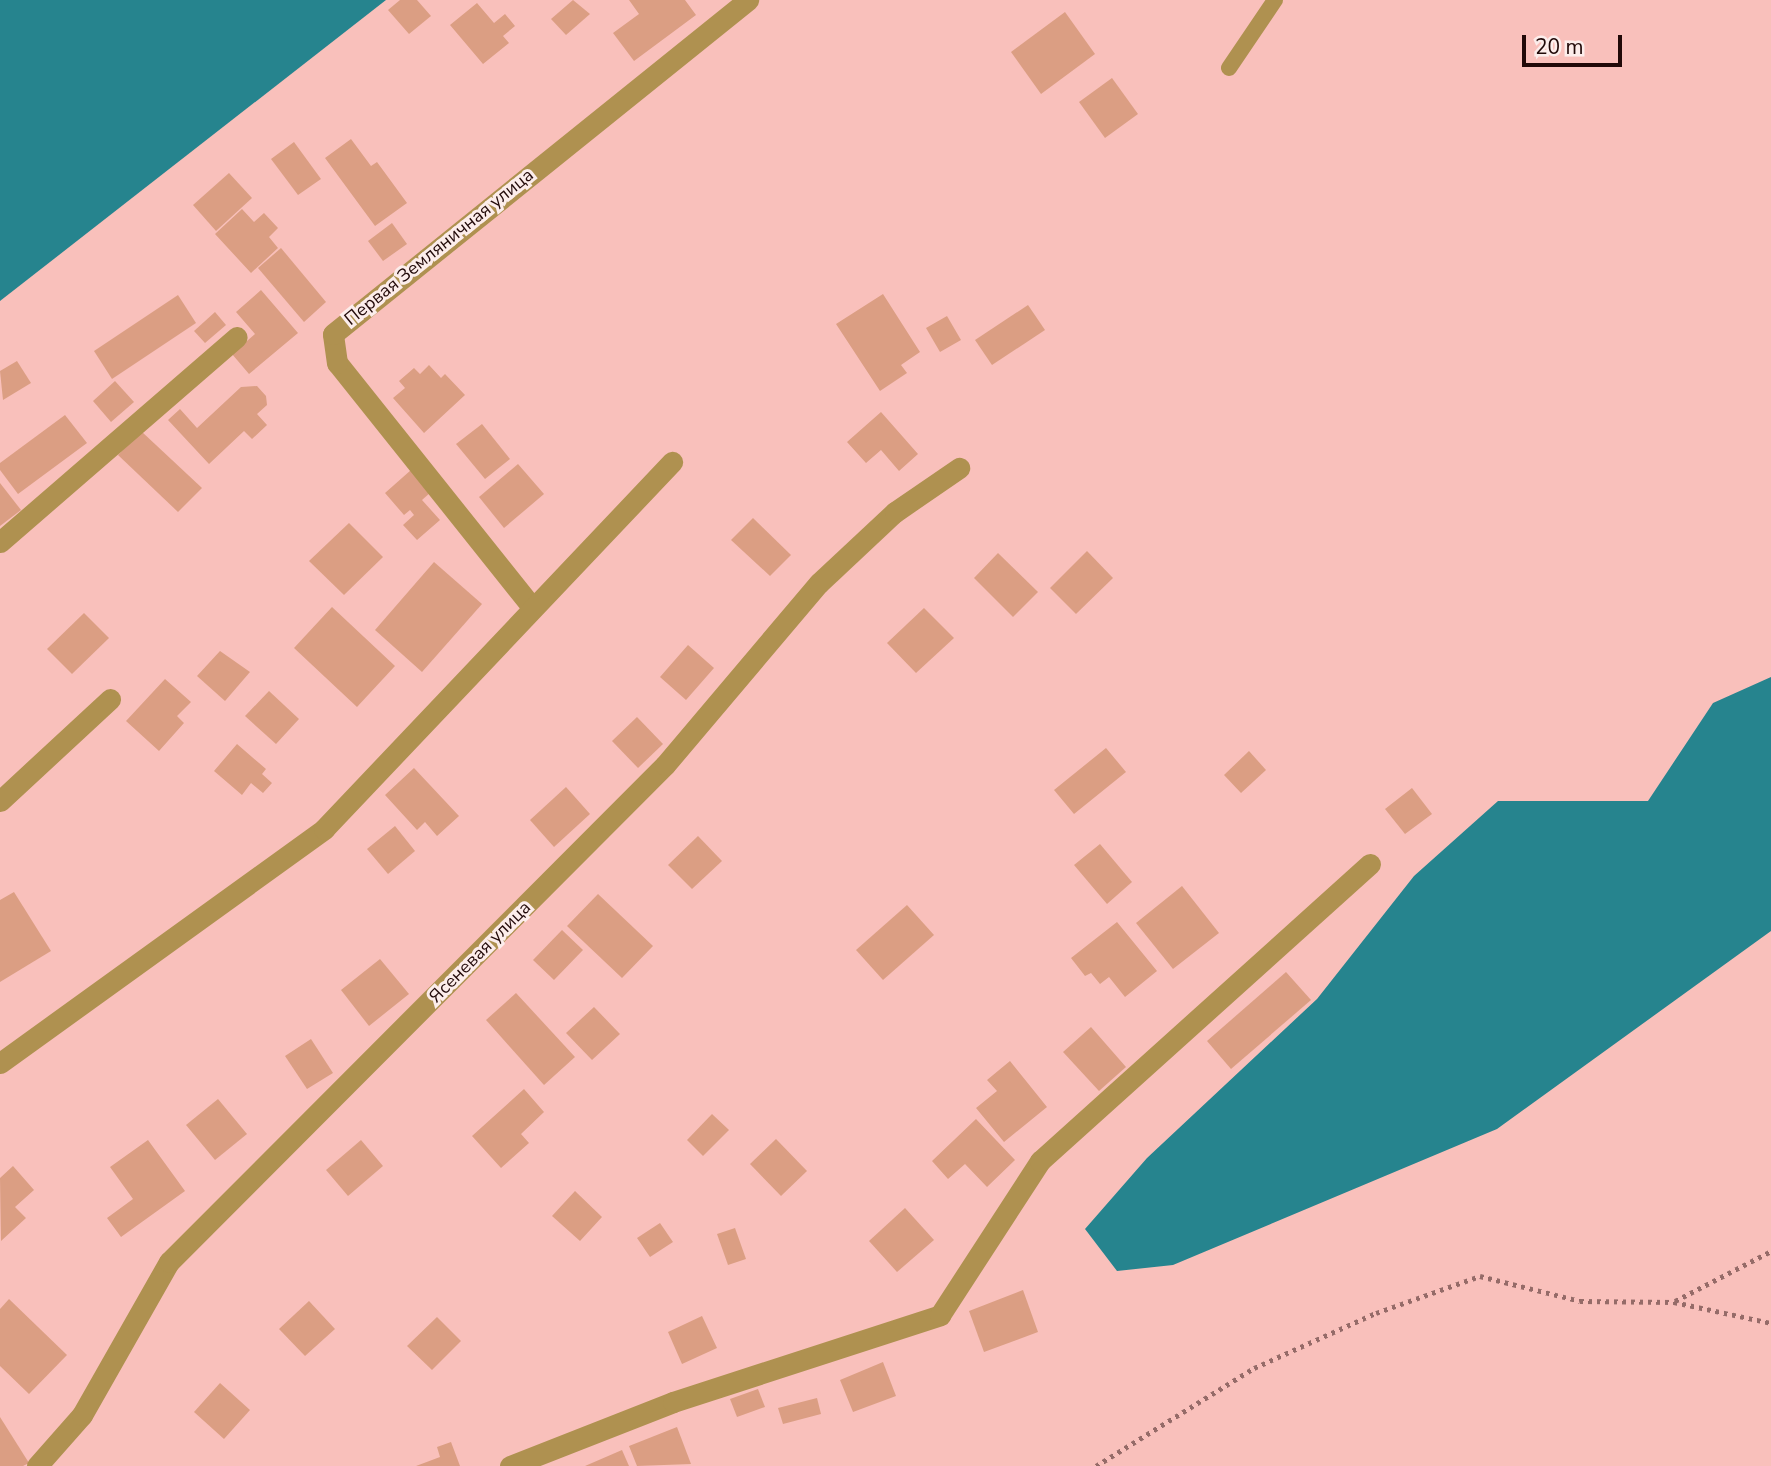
<!DOCTYPE html>
<html>
<head>
<meta charset="utf-8">
<style>
	body { margin:0 }
	#map { position:relative; width:1771px; height:1466px; overflow:hidden; background:#f9c0bb; font-family:"Nunito Sans",sans-serif }
	div>[style] { position:absolute }
	[style*='--x'] { left:calc(var(--x)*1px); top:calc(var(--y)*1px); width:calc(var(--w)*1px); rotate:calc(var(--a)*1deg) }
	.water>* { inset:0; background:#26848e }
	.building>* { inset:0; background:#db9e83 }
	.path>* { height:4.5px; margin-top:-2.25px; transform-origin:0; background:repeating-linear-gradient(90deg,#956b68 0 3.5px,transparent 0 8.5px) }
	.service>* { height:16px; margin:-8px; padding:0 8px; transform-origin:8px; border-radius:8px; background:#af9150 }
	.minor>* { height:21px; margin:-10.5px; padding:0 10.5px; transform-origin:10.5px; border-radius:10.5px; background:#af9150 }
	span { translate:-50% -50%; white-space:nowrap; text-align:center; line-height:1.15; -webkit-text-stroke:6px #fcedeb; paint-order:stroke }
	.street-label { font-size:18px; color:#210908 }
	.scale { position:absolute; left:1522px; top:35px; width:100px; height:32px; box-sizing:border-box; border:4px solid #210908; border-top:0; padding-left:9px; font-size:21px; line-height:24px; white-space:nowrap; color:#210908; -webkit-text-stroke:5px #fcedeb; paint-order:stroke }
</style>
</head>
<body>
<div id="map">
	<div class="water">
		<div style="clip-path:polygon(0 0,386px 0,0 301px)"></div>
		<div style="clip-path:polygon(1771px 677px,1771px 931px,1497px 1129px,1173px 1265px,1117px 1271px,1085px 1229px,1147px 1158px,1317px 999px,1414px 876px,1498px 801px,1648px 801px,1713px 703px)"></div>
	</div>
	<div class="building">
		<div style="clip-path:polygon(400px 0,417px 0,431px 16px,409px 34px,388px 10px)"></div>
		<div style="clip-path:polygon(573px 0,590px 14px,566px 35px,551px 19px)"></div>
		<div style="clip-path:polygon(629px 0,685px 0,696px 15px,634px 61px,613px 33px,639px 14px)"></div>
		<div style="clip-path:polygon(477px 3px,494px 23px,505px 14px,515px 26px,503px 36px,509px 43px,483px 64px,450px 25px)"></div>
		<div style="clip-path:polygon(1065px 12px,1095px 54px,1041px 94px,1011px 52px)"></div>
		<div style="clip-path:polygon(1112px 78px,1138px 114px,1105px 138px,1079px 102px)"></div>
		<div style="clip-path:polygon(351px 139px,371px 166px,377px 162px,407px 203px,375px 226px,325px 158px)"></div>
		<div style="clip-path:polygon(294px 142px,321px 179px,298px 195px,271px 159px)"></div>
		<div style="clip-path:polygon(229px 173px,252px 198px,216px 231px,193px 205px)"></div>
		<div style="clip-path:polygon(242px 209px,254px 222px,264px 213px,278px 228px,269px 237px,278px 248px,251px 273px,215px 234px)"></div>
		<div style="clip-path:polygon(392px 223px,407px 244px,383px 261px,368px 241px)"></div>
		<div style="clip-path:polygon(281px 248px,326px 302px,304px 322px,258px 268px)"></div>
		<div style="clip-path:polygon(261px 290px,298px 333px,249px 374px,232px 354px,255px 334px,236px 312px)"></div>
		<div style="clip-path:polygon(883px 294px,920px 352px,901px 365px,907px 373px,880px 391px,836px 324px)"></div>
		<div style="clip-path:polygon(178px 295px,196px 323px,112px 379px,94px 351px)"></div>
		<div style="clip-path:polygon(1028px 305px,1045px 330px,992px 365px,975px 340px)"></div>
		<div style="clip-path:polygon(215px 312px,226px 325px,205px 343px,194px 331px)"></div>
		<div style="clip-path:polygon(947px 316px,961px 340px,940px 352px,926px 328px)"></div>
		<div style="clip-path:polygon(17px 361px,31px 383px,3px 400px,0 371px)"></div>
		<div style="clip-path:polygon(429px 365px,441px 378px,445px 374px,465px 395px,424px 433px,393px 398px,405px 388px,399px 381px,414px 368px,420px 374px)"></div>
		<div style="clip-path:polygon(115px 381px,134px 402px,111px 422px,93px 401px)"></div>
		<div style="clip-path:polygon(257px 386px,266px 396px,267px 405px,257px 414px,267px 425px,252px 439px,244px 431px,209px 464px,168px 420px,180px 409px,197px 428px,241px 387px)"></div>
		<div style="clip-path:polygon(881px 412px,918px 454px,899px 471px,881px 450px,866px 463px,847px 442px)"></div>
		<div style="clip-path:polygon(65px 415px,87px 443px,18px 494px,0 470px,0 463px)"></div>
		<div style="clip-path:polygon(482px 424px,510px 459px,485px 479px,456px 444px)"></div>
		<div style="clip-path:polygon(141px 431px,202px 488px,178px 512px,118px 455px)"></div>
		<div style="clip-path:polygon(518px 464px,544px 494px,504px 528px,479px 497px)"></div>
		<div style="clip-path:polygon(411px 470px,431px 492px,422px 500px,440px 520px,417px 540px,403px 525px,414px 515px,410px 510px,404px 515px,385px 493px)"></div>
		<div style="clip-path:polygon(0 483px,21px 510px,0 526px)"></div>
		<div style="clip-path:polygon(753px 518px,791px 555px,770px 576px,731px 540px)"></div>
		<div style="clip-path:polygon(349px 523px,383px 557px,344px 595px,309px 561px)"></div>
		<div style="clip-path:polygon(1087px 551px,1113px 578px,1076px 614px,1050px 588px)"></div>
		<div style="clip-path:polygon(998px 553px,1038px 592px,1013px 617px,974px 578px)"></div>
		<div style="clip-path:polygon(434px 562px,482px 604px,422px 672px,375px 630px)"></div>
		<div style="clip-path:polygon(332px 607px,395px 666px,357px 707px,294px 648px)"></div>
		<div style="clip-path:polygon(924px 608px,954px 638px,916px 673px,887px 643px)"></div>
		<div style="clip-path:polygon(84px 613px,109px 638px,72px 674px,47px 649px)"></div>
		<div style="clip-path:polygon(688px 645px,714px 668px,686px 700px,660px 677px)"></div>
		<div style="clip-path:polygon(220px 651px,250px 672px,225px 701px,197px 676px)"></div>
		<div style="clip-path:polygon(165px 679px,191px 702px,177px 716px,184px 723px,159px 751px,126px 721px)"></div>
		<div style="clip-path:polygon(269px 691px,299px 719px,276px 744px,245px 716px)"></div>
		<div style="clip-path:polygon(637px 717px,663px 744px,638px 768px,612px 741px)"></div>
		<div style="clip-path:polygon(237px 744px,266px 769px,262px 774px,272px 783px,263px 793px,251px 783px,242px 795px,214px 771px)"></div>
		<div style="clip-path:polygon(1106px 748px,1126px 772px,1074px 814px,1054px 790px)"></div>
		<div style="clip-path:polygon(1249px 751px,1266px 770px,1241px 793px,1224px 775px)"></div>
		<div style="clip-path:polygon(414px 768px,459px 816px,437px 836px,425px 822px,417px 830px,385px 795px)"></div>
		<div style="clip-path:polygon(566px 787px,590px 814px,554px 847px,530px 820px)"></div>
		<div style="clip-path:polygon(1412px 788px,1432px 814px,1405px 834px,1385px 809px)"></div>
		<div style="clip-path:polygon(395px 826px,415px 851px,388px 874px,367px 849px)"></div>
		<div style="clip-path:polygon(698px 836px,722px 861px,692px 889px,668px 865px)"></div>
		<div style="clip-path:polygon(1100px 844px,1132px 882px,1107px 904px,1074px 865px)"></div>
		<div style="clip-path:polygon(1182px 886px,1219px 933px,1173px 969px,1136px 923px)"></div>
		<div style="clip-path:polygon(14px 892px,51px 951px,0 982px,0 900px)"></div>
		<div style="clip-path:polygon(598px 894px,653px 946px,622px 978px,567px 926px)"></div>
		<div style="clip-path:polygon(907px 905px,934px 935px,883px 980px,856px 950px)"></div>
		<div style="clip-path:polygon(1117px 922px,1157px 971px,1125px 997px,1109px 977px,1100px 984px,1091px 973px,1085px 976px,1071px 958px)"></div>
		<div style="clip-path:polygon(562px 930px,583px 950px,554px 980px,533px 960px)"></div>
		<div style="clip-path:polygon(380px 959px,409px 994px,369px 1026px,341px 990px)"></div>
		<div style="clip-path:polygon(1286px 972px,1311px 1000px,1231px 1069px,1207px 1041px)"></div>
		<div style="clip-path:polygon(516px 993px,575px 1057px,544px 1085px,486px 1020px)"></div>
		<div style="clip-path:polygon(594px 1007px,620px 1034px,592px 1060px,566px 1033px)"></div>
		<div style="clip-path:polygon(1091px 1027px,1126px 1067px,1099px 1091px,1063px 1052px)"></div>
		<div style="clip-path:polygon(311px 1039px,333px 1073px,307px 1089px,285px 1056px)"></div>
		<div style="clip-path:polygon(1010px 1061px,1047px 1107px,1004px 1142px,976px 1108px,997px 1091px,987px 1080px)"></div>
		<div style="clip-path:polygon(524px 1089px,544px 1112px,521px 1134px,529px 1143px,501px 1168px,472px 1136px)"></div>
		<div style="clip-path:polygon(218px 1099px,247px 1134px,215px 1160px,186px 1125px)"></div>
		<div style="clip-path:polygon(712px 1114px,729px 1130px,703px 1156px,687px 1140px)"></div>
		<div style="clip-path:polygon(976px 1119px,1015px 1160px,987px 1187px,965px 1164px,948px 1179px,932px 1161px)"></div>
		<div style="clip-path:polygon(776px 1139px,807px 1171px,781px 1196px,750px 1164px)"></div>
		<div style="clip-path:polygon(148px 1140px,185px 1191px,121px 1237px,107px 1218px,133px 1199px,110px 1167px)"></div>
		<div style="clip-path:polygon(361px 1140px,383px 1166px,348px 1196px,326px 1170px)"></div>
		<div style="clip-path:polygon(13px 1166px,34px 1190px,15px 1207px,26px 1218px,1px 1241px,0 1178px)"></div>
		<div style="clip-path:polygon(575px 1191px,602px 1217px,580px 1241px,552px 1216px)"></div>
		<div style="clip-path:polygon(905px 1208px,934px 1240px,897px 1272px,869px 1241px)"></div>
		<div style="clip-path:polygon(660px 1223px,673px 1242px,650px 1257px,637px 1238px)"></div>
		<div style="clip-path:polygon(735px 1228px,746px 1259px,728px 1265px,717px 1234px)"></div>
		<div style="clip-path:polygon(1023px 1290px,1038px 1332px,984px 1352px,969px 1311px)"></div>
		<div style="clip-path:polygon(9px 1299px,67px 1355px,29px 1394px,0 1366px,0 1309px)"></div>
		<div style="clip-path:polygon(309px 1301px,335px 1329px,305px 1356px,279px 1329px)"></div>
		<div style="clip-path:polygon(702px 1316px,717px 1348px,682px 1364px,668px 1332px)"></div>
		<div style="clip-path:polygon(437px 1317px,461px 1341px,432px 1370px,407px 1346px)"></div>
		<div style="clip-path:polygon(883px 1362px,896px 1396px,853px 1412px,840px 1380px)"></div>
		<div style="clip-path:polygon(220px 1383px,250px 1410px,224px 1439px,194px 1412px)"></div>
		<div style="clip-path:polygon(758px 1389px,765px 1407px,737px 1417px,730px 1399px)"></div>
		<div style="clip-path:polygon(817px 1398px,821px 1414px,783px 1424px,778px 1408px)"></div>
		<div style="clip-path:polygon(0 1417px,29px 1463px,23px 1466px,0 1466px)"></div>
		<div style="clip-path:polygon(677px 1427px,691px 1464px,637px 1466px,629px 1446px)"></div>
		<div style="clip-path:polygon(451px 1442px,460px 1466px,416px 1466px,440px 1457px,437px 1447px)"></div>
		<div style="clip-path:polygon(622px 1450px,629px 1466px,585px 1466px)"></div>
	</div>
	<div class="path">
		<div style="--x:1675;--y:1301;--w:108;--a:-27.5"></div>
		<div style="--x:1096;--y:1466;--w:186;--a:-31.8"></div>
		<div style="--x:1254;--y:1368;--w:134;--a:-24.3"></div>
		<div style="--x:1376;--y:1313;--w:110;--a:-19.6"></div>
		<div style="--x:1480;--y:1276;--w:103;--a:14"></div>
		<div style="--x:1580;--y:1301;--w:94;--a:0.6"></div>
		<div style="--x:1674;--y:1302;--w:99;--a:12.2"></div>
	</div>
	<div class="service">
		<div style="--x:1229;--y:68;--w:82;--a:-55.9"></div>
	</div>
	<div class="minor">
		<div style="--x:0;--y:542;--w:313;--a:-40.9"></div>
		<div style="--x:532;--y:607;--w:312;--a:-128.6"></div>
		<div style="--x:337;--y:363;--w:29;--a:-98"></div>
		<div style="--x:333;--y:334;--w:533;--a:-38.83"></div>
		<div style="--x:0;--y:801;--w:150;--a:-42.8"></div>
		<div style="--x:0;--y:1063;--w:400;--a:-35.8"></div>
		<div style="--x:324;--y:829;--w:506;--a:-46.52"></div>
		<div style="--x:37;--y:1466;--w:68;--a:-48.6"></div>
		<div style="--x:82;--y:1415;--w:176;--a:-60.4"></div>
		<div style="--x:169;--y:1262;--w:702;--a:-45.06"></div>
		<div style="--x:665;--y:765;--w:238;--a:-49.8"></div>
		<div style="--x:819;--y:583;--w:104;--a:-43.1"></div>
		<div style="--x:895;--y:512;--w:78;--a:-34.5"></div>
		<div style="--x:510;--y:1466;--w:175;--a:-21.4"></div>
		<div style="--x:673;--y:1402;--w:281;--a:-18"></div>
		<div style="--x:940;--y:1315;--w:184;--a:-57"></div>
		<div style="--x:1040;--y:1161;--w:444;--a:-42"></div>
	</div>
	<div class="street-label">
		<span style="left:439px;top:247px;rotate:-39deg">Первая Земляничная улица</span>
		<span style="left:480px;top:952px;rotate:-45deg">Ясеневая улица</span>
	</div>
	<div class="scale">20 m</div>
</div>
</body>
</html>
